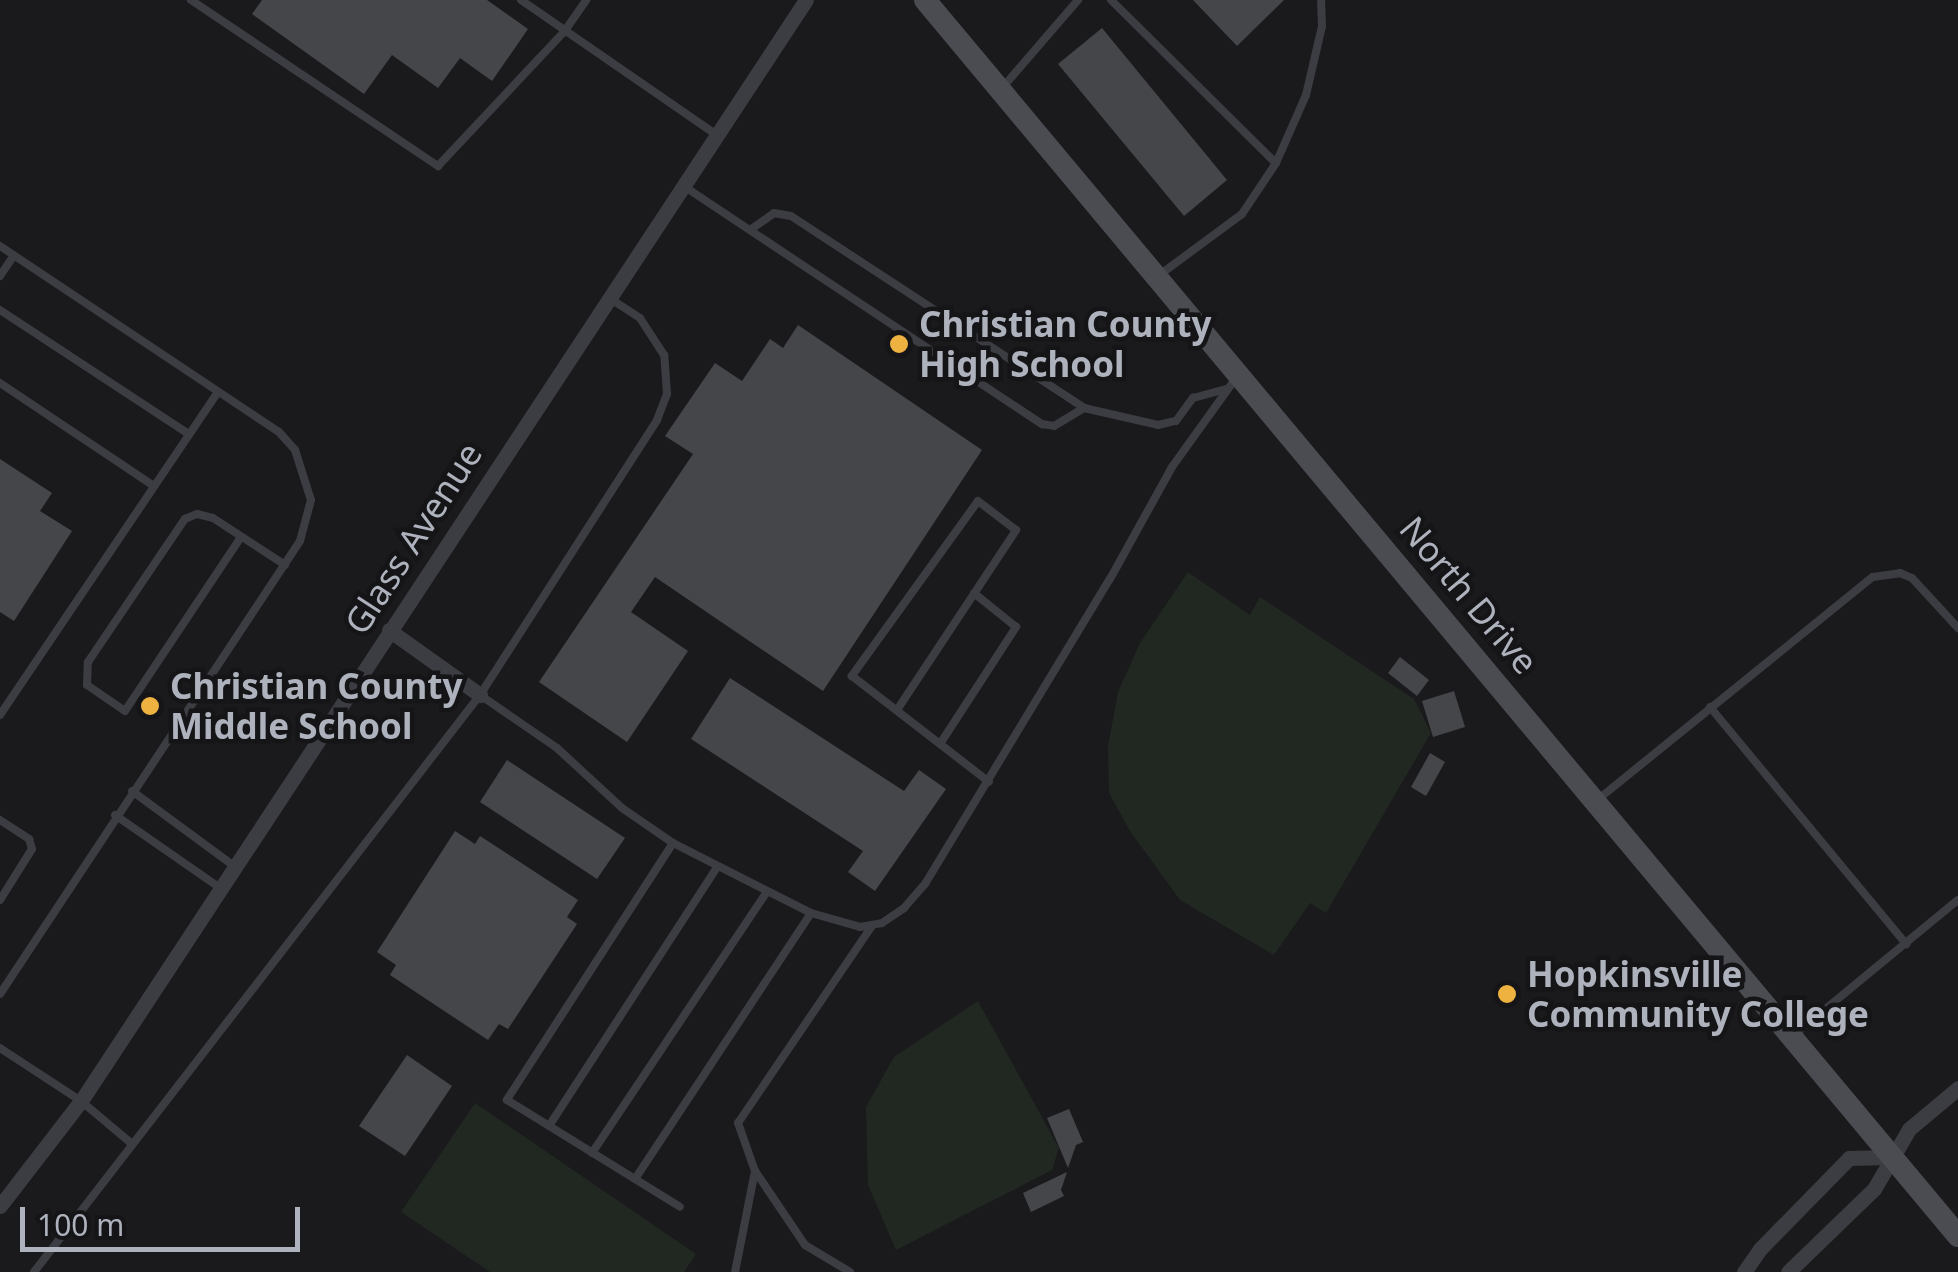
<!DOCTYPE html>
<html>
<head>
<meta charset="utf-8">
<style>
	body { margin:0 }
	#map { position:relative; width:1958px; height:1272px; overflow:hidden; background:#1a1a1d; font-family:"Noto Sans",sans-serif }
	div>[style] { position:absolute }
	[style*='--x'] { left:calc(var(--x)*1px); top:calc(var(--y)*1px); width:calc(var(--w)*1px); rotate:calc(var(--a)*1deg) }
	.green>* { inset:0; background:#202821 }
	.building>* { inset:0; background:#45464a }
	.service>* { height:8px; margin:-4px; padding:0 4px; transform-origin:4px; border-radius:4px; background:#3c3d42 }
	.minor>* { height:15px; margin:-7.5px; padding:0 7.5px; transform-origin:7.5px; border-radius:7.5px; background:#3c3d42 }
	.secondary>* { height:22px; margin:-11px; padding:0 11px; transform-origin:11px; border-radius:11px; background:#4a4c52 }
	.dots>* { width:28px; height:28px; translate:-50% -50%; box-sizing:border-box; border:5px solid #151518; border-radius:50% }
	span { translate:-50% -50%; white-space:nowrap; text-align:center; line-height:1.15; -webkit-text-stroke:9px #151518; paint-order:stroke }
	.poi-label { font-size:35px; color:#adb2bc; font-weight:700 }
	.left { translate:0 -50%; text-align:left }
	.street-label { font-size:35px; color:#adb2bc }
	.scale { position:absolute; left:20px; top:1207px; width:280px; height:45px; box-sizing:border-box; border:5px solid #adb2bc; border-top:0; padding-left:12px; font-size:30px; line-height:35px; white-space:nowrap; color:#adb2bc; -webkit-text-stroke:8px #151518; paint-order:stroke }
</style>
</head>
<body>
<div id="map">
	<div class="green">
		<div style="clip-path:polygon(1188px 572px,1250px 615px,1260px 597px,1414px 699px,1431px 733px,1326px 913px,1310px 903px,1274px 955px,1180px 900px,1130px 831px,1109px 793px,1108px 746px,1118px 692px,1140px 643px)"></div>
		<div style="clip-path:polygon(978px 1001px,1059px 1148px,1052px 1170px,896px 1250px,868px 1185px,866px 1107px,894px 1057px)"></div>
		<div style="clip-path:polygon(475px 1103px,696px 1254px,684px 1272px,490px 1272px,401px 1212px)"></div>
	</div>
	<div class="building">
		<div style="clip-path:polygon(262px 0,487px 0,528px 29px,492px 81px,460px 58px,438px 88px,392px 55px,364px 94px,252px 14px)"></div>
		<div style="clip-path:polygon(1193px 0,1284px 0,1237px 46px)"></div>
		<div style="clip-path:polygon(1102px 28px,1227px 180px,1184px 216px,1058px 64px)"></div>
		<div style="clip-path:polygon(798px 325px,982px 450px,823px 691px,655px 577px,631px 612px,688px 651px,627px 742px,539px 682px,693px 454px,665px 436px,715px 363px,742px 381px,770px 339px,783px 348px)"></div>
		<div style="clip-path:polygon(0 459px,52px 493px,40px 511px,72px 531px,14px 621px,0 612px)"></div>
		<div style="clip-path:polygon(1400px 657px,1429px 680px,1417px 696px,1388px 673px)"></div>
		<div style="clip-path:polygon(730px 678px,904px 791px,919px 770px,946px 789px,875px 891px,848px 872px,863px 851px,691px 739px)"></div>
		<div style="clip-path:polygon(1454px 691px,1465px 727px,1433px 737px,1422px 701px)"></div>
		<div style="clip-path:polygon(1430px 753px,1445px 762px,1426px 796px,1411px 787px)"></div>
		<div style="clip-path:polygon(507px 760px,625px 838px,597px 879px,480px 802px)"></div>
		<div style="clip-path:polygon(455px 831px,475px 844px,480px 836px,578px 900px,567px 917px,577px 924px,508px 1029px,499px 1024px,488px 1040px,390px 975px,396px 965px,377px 952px)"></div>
		<div style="clip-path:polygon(407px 1055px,452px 1086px,405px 1156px,359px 1126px)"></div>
		<div style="clip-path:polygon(1069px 1109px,1083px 1142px,1076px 1145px,1068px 1168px,1047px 1118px)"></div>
		<div style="clip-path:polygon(1067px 1172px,1061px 1190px,1064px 1196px,1031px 1212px,1023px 1193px)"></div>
	</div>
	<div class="service">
		<div style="--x:191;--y:0;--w:298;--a:33.9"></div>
		<div style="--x:438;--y:166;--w:184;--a:-46.8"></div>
		<div style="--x:564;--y:32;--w:39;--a:-55"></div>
		<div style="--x:521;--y:0;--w:238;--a:34.6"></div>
		<div style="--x:1111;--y:0;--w:232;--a:44.7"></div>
		<div style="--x:1003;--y:87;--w:115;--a:-49.2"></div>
		<div style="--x:685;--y:187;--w:429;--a:33.6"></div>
		<div style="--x:1042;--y:424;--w:12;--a:9"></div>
		<div style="--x:1054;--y:426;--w:35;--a:-31"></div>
		<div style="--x:750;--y:230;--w:29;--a:-35"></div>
		<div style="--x:774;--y:213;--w:17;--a:10"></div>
		<div style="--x:791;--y:216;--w:350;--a:33.2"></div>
		<div style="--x:1084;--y:408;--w:76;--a:12.9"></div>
		<div style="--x:1158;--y:425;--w:18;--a:-13"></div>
		<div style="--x:1176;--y:421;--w:29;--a:-54"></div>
		<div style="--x:1193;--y:398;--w:34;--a:-15"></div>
		<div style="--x:0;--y:246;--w:335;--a:33.7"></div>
		<div style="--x:279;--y:432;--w:24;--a:48"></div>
		<div style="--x:295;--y:450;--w:52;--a:72.3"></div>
		<div style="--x:311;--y:500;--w:42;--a:105"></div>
		<div style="--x:300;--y:541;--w:543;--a:123.51"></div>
		<div style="--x:0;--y:276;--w:25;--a:-56"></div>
		<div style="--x:1158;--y:276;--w:104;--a:-36.4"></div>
		<div style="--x:1242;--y:214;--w:61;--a:-56.3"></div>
		<div style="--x:1276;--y:163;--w:74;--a:-66.2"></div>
		<div style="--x:1306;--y:95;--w:71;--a:-76.9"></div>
		<div style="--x:1322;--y:26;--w:26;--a:-92"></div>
		<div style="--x:0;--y:310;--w:226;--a:33.3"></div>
		<div style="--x:0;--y:383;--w:185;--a:33.8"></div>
		<div style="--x:241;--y:537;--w:209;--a:123.7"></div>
		<div style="--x:125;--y:711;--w:46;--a:-145.6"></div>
		<div style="--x:87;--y:685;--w:23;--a:-88"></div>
		<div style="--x:88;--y:662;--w:173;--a:-55.9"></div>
		<div style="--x:185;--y:519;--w:13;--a:-23"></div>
		<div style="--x:197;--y:514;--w:16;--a:14"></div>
		<div style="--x:213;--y:518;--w:86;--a:33.1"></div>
		<div style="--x:480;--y:695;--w:93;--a:34.5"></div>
		<div style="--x:557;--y:748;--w:88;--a:42.7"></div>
		<div style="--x:622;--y:808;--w:62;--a:34.5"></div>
		<div style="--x:673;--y:843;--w:155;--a:26.9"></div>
		<div style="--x:811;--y:913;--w:51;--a:15.9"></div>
		<div style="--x:860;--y:927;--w:22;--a:-10"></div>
		<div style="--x:882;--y:923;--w:27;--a:-34"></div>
		<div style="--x:904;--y:908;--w:32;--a:-49"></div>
		<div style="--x:925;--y:884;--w:357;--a:-58.8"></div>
		<div style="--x:1110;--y:579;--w:128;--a:-61"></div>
		<div style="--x:1172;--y:467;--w:110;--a:-54.3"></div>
		<div style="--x:1710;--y:707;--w:308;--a:50.4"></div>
		<div style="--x:897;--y:710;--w:216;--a:-56.5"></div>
		<div style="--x:1016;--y:530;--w:48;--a:-142.7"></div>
		<div style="--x:978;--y:501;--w:216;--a:125.8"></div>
		<div style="--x:852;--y:676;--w:173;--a:37.7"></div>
		<div style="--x:0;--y:715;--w:390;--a:-56"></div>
		<div style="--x:940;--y:744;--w:140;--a:-57"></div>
		<div style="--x:1016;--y:627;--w:54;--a:-141"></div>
		<div style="--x:132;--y:791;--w:127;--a:36.3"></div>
		<div style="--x:1596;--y:801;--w:356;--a:-39"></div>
		<div style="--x:1873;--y:577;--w:27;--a:-8"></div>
		<div style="--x:1900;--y:573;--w:13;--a:23"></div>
		<div style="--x:1912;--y:578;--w:68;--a:47.4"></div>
		<div style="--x:115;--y:815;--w:128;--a:34.8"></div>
		<div style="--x:0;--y:820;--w:35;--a:33"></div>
		<div style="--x:29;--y:839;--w:10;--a:73"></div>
		<div style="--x:32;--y:849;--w:60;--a:122.1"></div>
		<div style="--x:673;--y:843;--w:306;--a:122.9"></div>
		<div style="--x:507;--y:1100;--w:203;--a:31.7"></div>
		<div style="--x:1794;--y:1035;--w:212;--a:-39.5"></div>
		<div style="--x:0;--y:1048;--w:97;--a:33.2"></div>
		<div style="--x:81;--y:1101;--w:67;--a:40.1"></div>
		<div style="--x:549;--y:1126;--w:309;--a:-57"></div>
		<div style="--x:592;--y:1153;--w:313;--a:-56.2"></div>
		<div style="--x:635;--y:1179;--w:319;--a:-56.5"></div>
		<div style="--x:34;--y:1272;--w:729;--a:-52.3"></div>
		<div style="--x:480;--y:695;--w:327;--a:-57.2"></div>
		<div style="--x:657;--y:420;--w:28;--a:-69"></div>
		<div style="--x:667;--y:394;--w:39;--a:-94"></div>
		<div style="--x:664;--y:355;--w:44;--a:-123"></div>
		<div style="--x:640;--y:318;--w:37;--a:-147"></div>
		<div style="--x:735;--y:1272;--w:103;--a:-78.8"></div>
		<div style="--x:850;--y:1272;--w:52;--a:-149"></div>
		<div style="--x:805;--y:1245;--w:89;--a:-124"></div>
		<div style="--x:755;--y:1171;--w:51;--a:-109.5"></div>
		<div style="--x:738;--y:1123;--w:237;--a:-55.8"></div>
	</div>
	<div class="minor">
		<div style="--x:389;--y:630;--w:112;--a:35.5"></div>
		<div style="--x:0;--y:1206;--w:133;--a:-52.4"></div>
		<div style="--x:81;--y:1101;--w:1318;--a:-56.64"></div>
		<div style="--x:1744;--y:1272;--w:28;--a:-55"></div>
		<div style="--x:1760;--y:1249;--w:127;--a:-45.6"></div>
		<div style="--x:1849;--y:1158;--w:41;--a:-1.4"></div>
		<div style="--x:1788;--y:1272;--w:120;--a:-44"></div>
		<div style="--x:1874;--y:1189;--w:69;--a:-59.7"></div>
		<div style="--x:1909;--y:1129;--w:64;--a:-39.9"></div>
	</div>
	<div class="secondary">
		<div style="--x:925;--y:0;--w:1611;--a:50.11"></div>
	</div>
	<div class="dots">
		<div style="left:899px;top:344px;background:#eeb241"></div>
		<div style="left:150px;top:706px;background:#eeb241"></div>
		<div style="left:1507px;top:994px;background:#eeb241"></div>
	</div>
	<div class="poi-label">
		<span class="left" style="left:919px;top:344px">Christian County<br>High School</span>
		<span class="left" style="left:170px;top:706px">Christian County<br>Middle School</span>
		<span class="left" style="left:1527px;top:994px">Hopkinsville<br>Community College</span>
	</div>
	<div class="street-label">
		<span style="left:413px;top:538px;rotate:-57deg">Glass Avenue</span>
		<span style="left:1469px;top:595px;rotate:50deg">North Drive</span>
	</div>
	<div class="scale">100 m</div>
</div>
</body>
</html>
